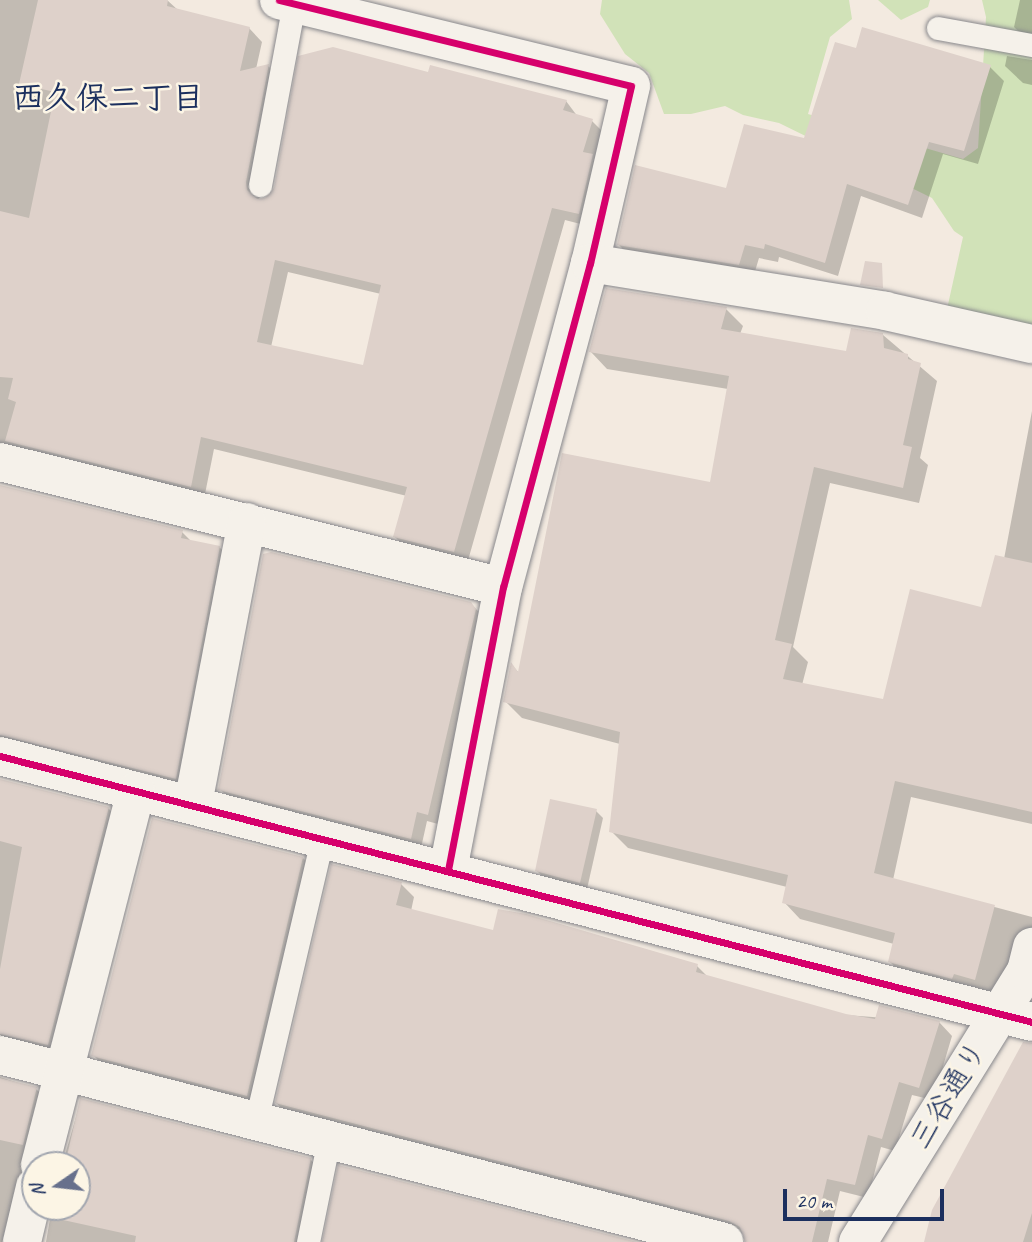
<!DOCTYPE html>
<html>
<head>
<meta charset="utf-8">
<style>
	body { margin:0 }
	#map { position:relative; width:1032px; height:1242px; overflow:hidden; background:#f3eae0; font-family:Caveat,"Klee One",sans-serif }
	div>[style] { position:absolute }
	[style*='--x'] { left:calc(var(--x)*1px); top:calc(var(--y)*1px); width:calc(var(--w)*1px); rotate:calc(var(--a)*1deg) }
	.green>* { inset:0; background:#d1e2b8 }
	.shadow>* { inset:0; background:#0003 }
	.building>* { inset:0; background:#ded1ca }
	.roads { filter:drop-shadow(0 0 2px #88888c) drop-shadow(0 0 2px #88888c) }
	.service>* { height:23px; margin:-11.5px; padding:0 11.5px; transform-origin:11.5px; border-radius:11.5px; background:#f5f1ea }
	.minor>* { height:38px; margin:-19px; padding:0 19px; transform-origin:19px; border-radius:19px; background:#f5f1ea }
	.tertiary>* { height:38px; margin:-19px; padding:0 19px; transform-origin:19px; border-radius:19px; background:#f5f1ea }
	.cycleway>* { height:7px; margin:-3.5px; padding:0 3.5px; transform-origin:3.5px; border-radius:3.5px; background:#d6006c }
	span { translate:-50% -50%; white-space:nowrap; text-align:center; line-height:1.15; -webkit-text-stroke:5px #fcf5e5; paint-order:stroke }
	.street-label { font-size:30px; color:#1b2f5e }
	.neighbourhood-label { font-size:32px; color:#1b2f5e; font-weight:700 }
	.north { position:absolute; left:21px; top:1151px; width:70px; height:70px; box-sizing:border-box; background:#fcf5e5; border:2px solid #a2a6af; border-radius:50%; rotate:256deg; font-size:19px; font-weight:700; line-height:28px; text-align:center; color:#1b2f5e }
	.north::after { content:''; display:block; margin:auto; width:24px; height:32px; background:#67708c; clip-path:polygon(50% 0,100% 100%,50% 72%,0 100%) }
	.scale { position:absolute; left:783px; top:1189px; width:161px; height:32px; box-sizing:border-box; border:4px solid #1b2f5e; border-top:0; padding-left:9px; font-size:21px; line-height:24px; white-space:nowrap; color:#1b2f5e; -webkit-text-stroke:5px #fcf5e5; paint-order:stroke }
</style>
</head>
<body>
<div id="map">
	<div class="green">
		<div style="clip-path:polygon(602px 0,849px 0,852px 19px,830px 37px,808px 114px,963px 159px,978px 148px,986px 17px,982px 0,1032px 0,1032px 328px,947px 309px,963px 237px,954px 231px,932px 198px,779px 123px,743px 115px,725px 106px,691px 114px,664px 114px,649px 73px,625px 54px,600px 14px)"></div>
		<div style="clip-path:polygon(878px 0,930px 0,928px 7px,901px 20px)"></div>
	</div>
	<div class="shadow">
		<div style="clip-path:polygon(evenodd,0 0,167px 0,179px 11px,249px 28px,262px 42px,256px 69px,268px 66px,281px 78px,259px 200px,266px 200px,429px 74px,566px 101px,578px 117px,592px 121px,605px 134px,592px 227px,565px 220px,467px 564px,408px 550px,395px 537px,407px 496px,214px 449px,204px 499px,0 461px,0 0,288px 272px,381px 294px,364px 367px,271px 347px,288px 272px)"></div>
		<div style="clip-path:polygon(1020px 0,1032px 0,1032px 44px,1014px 27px)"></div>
		<div style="clip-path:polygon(857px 51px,990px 67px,1004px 81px,978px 164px,943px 154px,922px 218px,861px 196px,838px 276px,779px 257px,778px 262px,759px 258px,753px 278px,632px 258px,619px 245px,727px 190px,805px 140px)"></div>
		<div style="clip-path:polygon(1007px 56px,1032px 60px,1032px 85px,1023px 83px,1005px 66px)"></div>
		<div style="clip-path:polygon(726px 309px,743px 326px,740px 334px,847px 353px,883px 335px,937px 381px,920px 458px,928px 465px,919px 503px,830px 483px,793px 647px,808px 662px,802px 685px,885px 701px,982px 609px,1004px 559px,1032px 411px,1032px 824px,911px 797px,893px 880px,1032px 917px,1032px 949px,1009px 1000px,907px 979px,890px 962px,894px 944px,800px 919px,784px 902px,787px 887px,628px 848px,611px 831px,620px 744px,522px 718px,505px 701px,512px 665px,519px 673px,712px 484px,728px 389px,607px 369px,591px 352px)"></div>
		<div style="clip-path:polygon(0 486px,182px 532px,192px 542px,219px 547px,233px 560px,188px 791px,0 755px)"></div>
		<div style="clip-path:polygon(470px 603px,481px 614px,438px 824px,427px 821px,421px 848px,230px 799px,220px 789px)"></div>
		<div style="clip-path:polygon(0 780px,108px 808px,122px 822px,61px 1057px,0 1055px)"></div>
		<div style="clip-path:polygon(596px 811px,603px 818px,587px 889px,544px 878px,537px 871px)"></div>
		<div style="clip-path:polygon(303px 858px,314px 869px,258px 1106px,104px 1066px,93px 1055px)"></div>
		<div style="clip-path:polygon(401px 884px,414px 897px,411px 911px,494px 932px,697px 966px,708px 977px,846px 1015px,939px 1022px,952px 1036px,933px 1100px,912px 1095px,895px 1151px,881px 1147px,868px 1198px,840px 1191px,828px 1242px,745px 1242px,745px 1234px,290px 1116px,276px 1103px)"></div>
		<div style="clip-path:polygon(1032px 1046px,1032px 1242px,926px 1242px)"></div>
		<div style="clip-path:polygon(0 1077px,36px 1089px,50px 1102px,18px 1242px,0 1242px)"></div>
		<div style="clip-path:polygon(81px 1100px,310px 1159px,323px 1173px,309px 1242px,46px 1242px,52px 1207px,77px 1207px,77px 1165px,62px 1165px)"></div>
	</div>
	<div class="building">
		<div style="clip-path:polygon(evenodd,38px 0,168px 0,167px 6px,250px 27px,240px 71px,269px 64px,246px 182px,247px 190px,257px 199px,265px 198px,274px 188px,298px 56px,333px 47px,428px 72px,430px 65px,567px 100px,563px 110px,593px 119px,583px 152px,593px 154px,579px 214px,552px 208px,454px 552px,393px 537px,407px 487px,201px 437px,191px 487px,5px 441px,16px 402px,8px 399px,13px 378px,0 377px,0 211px,29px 218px,55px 92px,19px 84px,38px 0,275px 260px,381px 285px,363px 365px,257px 342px,275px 260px)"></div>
		<div style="clip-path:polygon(862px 27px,991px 65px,964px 151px,929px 142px,908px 205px,847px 184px,825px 263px,765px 244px,764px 249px,745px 245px,739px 265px,617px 245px,635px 165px,726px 188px,744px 124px,804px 138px,835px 42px,856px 48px)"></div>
		<div style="clip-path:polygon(865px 261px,882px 263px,883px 288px,860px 285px)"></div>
		<div style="clip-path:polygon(606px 288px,727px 307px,721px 329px,846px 351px,851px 328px,883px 333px,884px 348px,908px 354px,908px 359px,921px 363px,903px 445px,912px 447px,903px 488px,814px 467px,775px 640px,792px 644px,783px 679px,883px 699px,910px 589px,981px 607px,995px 555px,1032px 563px,1032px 812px,895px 781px,874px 873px,995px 905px,975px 980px,954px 974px,952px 979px,888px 962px,895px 933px,782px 903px,788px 875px,609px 832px,620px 732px,503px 702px,511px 662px,518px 672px,562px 453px,710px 482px,729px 376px,589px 352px)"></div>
		<div style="clip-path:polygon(0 485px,183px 530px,181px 538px,220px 546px,176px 779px,0 735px)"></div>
		<div style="clip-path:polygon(271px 552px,471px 602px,476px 609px,428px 815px,417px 812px,411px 839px,218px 790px,263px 554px)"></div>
		<div style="clip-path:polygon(0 779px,109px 807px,48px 1045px,0 1034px,0 969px,22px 847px,0 841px)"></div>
		<div style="clip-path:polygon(550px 799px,597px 809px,580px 883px,535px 871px)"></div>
		<div style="clip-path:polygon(152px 818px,303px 857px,247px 1096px,91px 1056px)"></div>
		<div style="clip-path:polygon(331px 864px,402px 882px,396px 905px,493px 930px,498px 909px,526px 914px,698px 964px,696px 972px,846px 1014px,875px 1019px,879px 1005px,940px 1021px,919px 1088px,899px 1082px,882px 1139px,868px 1135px,855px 1185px,827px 1179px,812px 1242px,745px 1242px,740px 1227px,729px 1221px,275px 1103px)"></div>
		<div style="clip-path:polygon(1023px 1042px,1032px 1043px,1032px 1213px,1023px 1242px,924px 1242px,932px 1210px)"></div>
		<div style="clip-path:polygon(0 1078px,37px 1087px,23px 1145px,0 1140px)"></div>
		<div style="clip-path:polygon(80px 1098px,311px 1158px,294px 1242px,135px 1242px,136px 1236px,54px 1218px,56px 1207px,77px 1207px,77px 1165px,65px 1165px)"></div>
		<div style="clip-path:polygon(338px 1165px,637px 1242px,322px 1242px)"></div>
	</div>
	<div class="roads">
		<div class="service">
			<div style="--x:938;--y:28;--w:96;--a:10.3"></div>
			<div style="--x:260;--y:185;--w:184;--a:-79.4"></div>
			<div style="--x:256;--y:1121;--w:290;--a:-76.8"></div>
			<div style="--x:308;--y:1242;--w:105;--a:-78.5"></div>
		</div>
		<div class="minor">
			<div style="--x:279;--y:0;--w:362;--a:13.7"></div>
			<div style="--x:631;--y:86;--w:182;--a:103"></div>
			<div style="--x:590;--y:263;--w:335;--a:105"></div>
			<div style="--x:503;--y:587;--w:288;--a:101"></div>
			<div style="--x:590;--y:263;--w:299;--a:9.2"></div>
			<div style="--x:885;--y:311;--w:151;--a:12.7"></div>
			<div style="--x:0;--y:462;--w:518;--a:13.96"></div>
			<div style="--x:0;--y:756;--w:1066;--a:14.45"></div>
			<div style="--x:193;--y:804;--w:287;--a:-79.2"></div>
			<div style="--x:0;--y:1055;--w:748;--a:14.48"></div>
			<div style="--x:40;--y:1165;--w:386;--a:-75.6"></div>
			<div style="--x:22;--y:1242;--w:57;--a:-76.7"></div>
		</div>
		<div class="tertiary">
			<div style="--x:858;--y:1242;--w:319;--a:-58.2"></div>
			<div style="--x:1026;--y:971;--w:25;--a:-76"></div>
		</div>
	</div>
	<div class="cycleway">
		<div style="--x:279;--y:0;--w:362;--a:13.7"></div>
		<div style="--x:631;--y:86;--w:182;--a:103"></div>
		<div style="--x:590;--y:263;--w:335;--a:105"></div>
		<div style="--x:503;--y:587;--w:288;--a:101"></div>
		<div style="--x:0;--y:756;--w:1066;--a:14.45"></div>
	</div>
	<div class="street-label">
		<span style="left:948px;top:1095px;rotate:-59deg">三谷通り</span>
	</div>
	<div class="neighbourhood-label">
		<span style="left:108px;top:98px">西久保二丁目</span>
	</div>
	<div class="north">N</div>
	<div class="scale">20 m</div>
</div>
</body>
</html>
